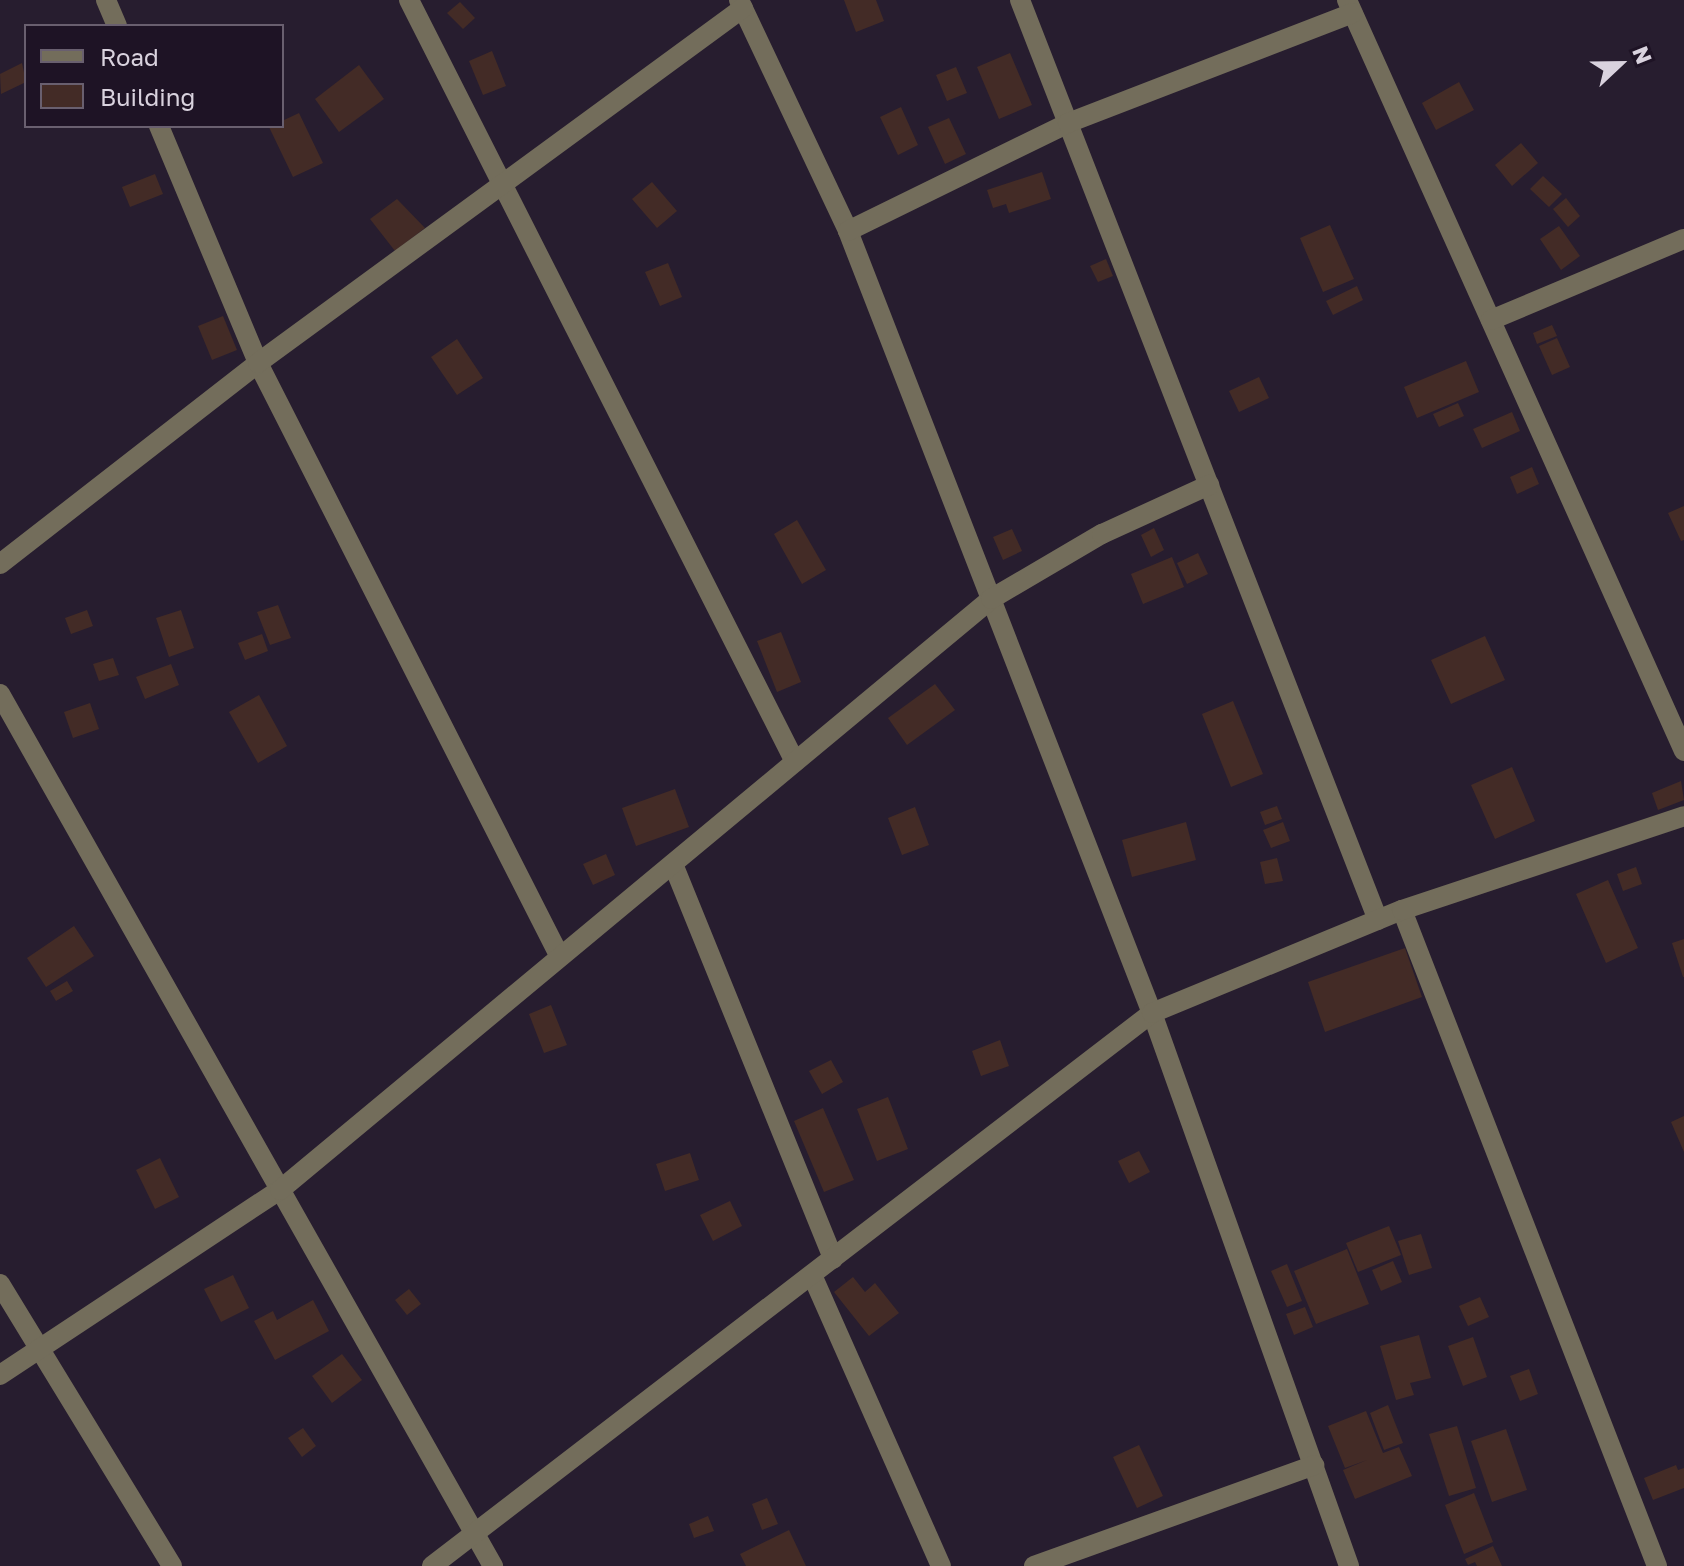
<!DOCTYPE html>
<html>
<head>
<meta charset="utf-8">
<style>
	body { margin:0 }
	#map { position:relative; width:1684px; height:1566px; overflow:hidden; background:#271d2f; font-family:"Golos Text",sans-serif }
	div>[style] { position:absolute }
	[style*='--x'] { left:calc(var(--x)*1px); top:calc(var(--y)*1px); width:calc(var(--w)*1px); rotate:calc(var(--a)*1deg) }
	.building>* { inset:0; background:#432b26 }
	.minor>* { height:20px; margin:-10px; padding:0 10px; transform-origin:10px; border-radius:10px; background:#736d5b }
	span { translate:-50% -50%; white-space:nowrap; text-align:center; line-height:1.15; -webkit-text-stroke:6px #1e1325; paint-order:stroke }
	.legend { position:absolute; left:24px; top:24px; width:260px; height:104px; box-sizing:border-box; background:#1e1325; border:2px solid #695f6f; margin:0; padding:10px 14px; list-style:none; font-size:24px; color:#d9d2de }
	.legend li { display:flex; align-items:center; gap:16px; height:40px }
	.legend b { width:40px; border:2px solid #695f6f }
	.north { position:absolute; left:1580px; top:24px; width:80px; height:80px; -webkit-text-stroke:6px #1e1325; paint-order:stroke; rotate:68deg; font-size:22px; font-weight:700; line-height:32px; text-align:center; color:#d9d2de }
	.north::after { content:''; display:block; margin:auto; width:28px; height:36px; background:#d9d2de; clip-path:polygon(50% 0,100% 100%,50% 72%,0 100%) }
</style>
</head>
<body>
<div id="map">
	<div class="building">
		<div style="clip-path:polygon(844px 0,876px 0,884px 21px,856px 32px)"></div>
		<div style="clip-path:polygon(460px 2px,475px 18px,463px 29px,447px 13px)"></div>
		<div style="clip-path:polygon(492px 51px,506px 86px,483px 95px,469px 61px)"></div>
		<div style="clip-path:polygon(1010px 53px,1032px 105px,999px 119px,977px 67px)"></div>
		<div style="clip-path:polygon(22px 63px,26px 82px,1px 94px,0 74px)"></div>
		<div style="clip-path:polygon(359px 65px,384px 99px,339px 132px,315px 99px)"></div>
		<div style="clip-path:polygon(956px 67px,967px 93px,947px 101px,936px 75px)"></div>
		<div style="clip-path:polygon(1459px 82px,1474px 110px,1436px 130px,1422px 103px)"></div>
		<div style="clip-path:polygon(901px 107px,918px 145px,898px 155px,880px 117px)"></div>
		<div style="clip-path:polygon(299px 113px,323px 163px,293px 177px,269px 127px,282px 126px,282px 121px)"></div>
		<div style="clip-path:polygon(949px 118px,966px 154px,945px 164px,928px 127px)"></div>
		<div style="clip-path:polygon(1521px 143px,1538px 163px,1512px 186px,1495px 165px)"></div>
		<div style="clip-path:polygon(1042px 172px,1051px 199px,1009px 213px,1006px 204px,993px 208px,987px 190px)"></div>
		<div style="clip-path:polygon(155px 174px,163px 194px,130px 207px,122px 187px)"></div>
		<div style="clip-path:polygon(1543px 176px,1562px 194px,1549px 207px,1530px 189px)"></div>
		<div style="clip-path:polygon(652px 182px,677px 211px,657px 228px,632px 199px)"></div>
		<div style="clip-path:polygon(1566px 198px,1580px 216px,1568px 227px,1553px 209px)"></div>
		<div style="clip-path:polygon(397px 199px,425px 228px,395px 251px,370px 219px)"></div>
		<div style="clip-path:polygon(1330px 225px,1354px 279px,1323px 292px,1300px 238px)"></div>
		<div style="clip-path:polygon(1559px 226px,1580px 256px,1561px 270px,1540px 239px)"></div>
		<div style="clip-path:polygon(1106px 259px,1113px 276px,1098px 282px,1090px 266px)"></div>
		<div style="clip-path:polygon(668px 263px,682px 297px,660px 306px,645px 272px)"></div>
		<div style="clip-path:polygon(1357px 286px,1363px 300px,1333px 315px,1326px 301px)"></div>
		<div style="clip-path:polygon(223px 316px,237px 350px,212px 360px,198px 326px)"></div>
		<div style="clip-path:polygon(1552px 325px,1557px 336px,1537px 344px,1533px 333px)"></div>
		<div style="clip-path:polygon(1557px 338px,1570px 367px,1552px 375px,1539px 346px)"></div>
		<div style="clip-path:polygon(457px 339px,483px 378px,457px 395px,431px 357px)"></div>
		<div style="clip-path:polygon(1466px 361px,1479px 392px,1417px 418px,1404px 387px)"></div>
		<div style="clip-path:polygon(1259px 377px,1269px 398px,1239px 412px,1229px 391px)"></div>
		<div style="clip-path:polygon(1458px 403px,1464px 416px,1439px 427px,1433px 414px)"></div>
		<div style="clip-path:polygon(1512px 412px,1520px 431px,1482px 448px,1473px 429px)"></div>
		<div style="clip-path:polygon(1532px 467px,1539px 484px,1517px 494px,1510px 477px)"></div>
		<div style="clip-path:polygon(1684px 506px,1684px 540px,1681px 541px,1668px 513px)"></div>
		<div style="clip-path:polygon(797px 520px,826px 570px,802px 584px,774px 534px)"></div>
		<div style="clip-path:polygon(1154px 528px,1164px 550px,1151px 557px,1141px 535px)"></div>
		<div style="clip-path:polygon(1012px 529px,1022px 551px,1003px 560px,993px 537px)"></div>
		<div style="clip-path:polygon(1198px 553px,1208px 574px,1187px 584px,1177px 563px)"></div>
		<div style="clip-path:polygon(1172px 557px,1184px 587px,1143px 604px,1131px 574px)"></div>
		<div style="clip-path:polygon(278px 605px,291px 638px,270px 645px,257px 612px)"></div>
		<div style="clip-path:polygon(87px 610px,93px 626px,71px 634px,65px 618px)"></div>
		<div style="clip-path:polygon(181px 610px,194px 648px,169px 657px,156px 618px)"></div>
		<div style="clip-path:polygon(781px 632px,801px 682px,777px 692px,757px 641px)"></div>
		<div style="clip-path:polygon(262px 634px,268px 651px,245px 660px,238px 643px)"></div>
		<div style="clip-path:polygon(1485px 636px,1505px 680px,1451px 704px,1431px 660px)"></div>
		<div style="clip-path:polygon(113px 658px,119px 675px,99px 681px,93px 664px)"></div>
		<div style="clip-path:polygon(171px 664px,179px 685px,145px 699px,136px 677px)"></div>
		<div style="clip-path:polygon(935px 684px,955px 710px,907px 745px,888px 718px)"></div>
		<div style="clip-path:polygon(259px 695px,287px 746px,258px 763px,229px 712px)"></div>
		<div style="clip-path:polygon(1233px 701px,1263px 774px,1231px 787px,1202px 714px)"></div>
		<div style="clip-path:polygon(90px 703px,99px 729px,73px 738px,64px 712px)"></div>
		<div style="clip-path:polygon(1512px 767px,1535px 821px,1495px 839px,1471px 785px)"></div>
		<div style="clip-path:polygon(1681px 781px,1684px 800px,1658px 810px,1652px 793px)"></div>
		<div style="clip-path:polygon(675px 789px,689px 827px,636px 846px,622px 808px)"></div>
		<div style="clip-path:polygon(1277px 806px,1282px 819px,1265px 825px,1260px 812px)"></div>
		<div style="clip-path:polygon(915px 807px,929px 845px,902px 855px,888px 818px)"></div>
		<div style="clip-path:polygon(1186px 822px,1196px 860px,1132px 877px,1122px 840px)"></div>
		<div style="clip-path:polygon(1283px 822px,1290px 841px,1271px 848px,1263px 830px)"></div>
		<div style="clip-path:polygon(606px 854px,615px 875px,593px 885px,583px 864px)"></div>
		<div style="clip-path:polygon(1277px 858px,1283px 881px,1265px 884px,1260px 862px)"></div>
		<div style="clip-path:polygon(1636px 867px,1642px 884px,1623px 891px,1617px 874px)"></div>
		<div style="clip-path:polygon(1608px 880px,1638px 948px,1606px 963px,1576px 894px)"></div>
		<div style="clip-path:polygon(74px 926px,94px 956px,46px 987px,27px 958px)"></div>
		<div style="clip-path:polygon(1684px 939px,1684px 977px,1683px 977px,1672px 943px)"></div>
		<div style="clip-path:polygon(1405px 948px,1422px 997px,1325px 1032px,1308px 982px)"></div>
		<div style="clip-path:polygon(67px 981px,73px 991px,56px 1001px,50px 991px)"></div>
		<div style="clip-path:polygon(551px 1005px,567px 1045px,544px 1053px,529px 1014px)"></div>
		<div style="clip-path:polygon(1000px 1040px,1009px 1066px,981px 1076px,972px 1051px)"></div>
		<div style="clip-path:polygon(831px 1060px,843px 1082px,822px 1094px,809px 1071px)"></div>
		<div style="clip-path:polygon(888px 1097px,908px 1149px,877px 1161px,857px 1109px)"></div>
		<div style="clip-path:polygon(823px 1108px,854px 1180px,824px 1192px,794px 1121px)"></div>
		<div style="clip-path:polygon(1684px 1116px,1684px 1152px,1671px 1122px)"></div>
		<div style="clip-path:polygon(1139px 1151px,1150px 1172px,1129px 1183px,1118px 1161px)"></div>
		<div style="clip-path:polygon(690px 1153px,699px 1180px,665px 1191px,656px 1164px)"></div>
		<div style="clip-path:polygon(160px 1158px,179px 1197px,155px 1209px,136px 1170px)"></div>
		<div style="clip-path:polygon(730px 1201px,742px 1226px,713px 1241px,700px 1215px)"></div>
		<div style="clip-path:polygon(1389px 1226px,1401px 1255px,1358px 1272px,1346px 1243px)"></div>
		<div style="clip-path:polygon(1421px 1234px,1432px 1268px,1409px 1275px,1398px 1241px)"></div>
		<div style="clip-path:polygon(1347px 1249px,1369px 1304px,1316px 1324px,1294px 1271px)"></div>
		<div style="clip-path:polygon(1393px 1261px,1402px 1282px,1381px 1291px,1372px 1270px)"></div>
		<div style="clip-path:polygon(1287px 1264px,1302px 1301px,1287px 1307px,1271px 1271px)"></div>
		<div style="clip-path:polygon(233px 1275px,249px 1308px,221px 1322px,204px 1289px)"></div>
		<div style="clip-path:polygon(853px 1277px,865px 1292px,875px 1283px,899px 1313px,869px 1336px,834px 1292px)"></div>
		<div style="clip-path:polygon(409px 1289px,421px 1304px,407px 1315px,395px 1300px)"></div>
		<div style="clip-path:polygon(1480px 1297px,1489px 1317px,1468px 1326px,1459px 1306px)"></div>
		<div style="clip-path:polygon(313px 1300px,329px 1331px,275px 1360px,254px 1321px,273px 1311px,277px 1320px)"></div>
		<div style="clip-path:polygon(1305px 1307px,1313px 1327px,1294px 1335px,1286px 1314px)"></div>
		<div style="clip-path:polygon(1419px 1335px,1431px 1378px,1410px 1383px,1414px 1395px,1396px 1400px,1380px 1346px)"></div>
		<div style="clip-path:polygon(1473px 1337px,1487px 1377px,1463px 1386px,1448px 1346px)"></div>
		<div style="clip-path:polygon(342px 1354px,362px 1380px,332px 1403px,312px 1376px)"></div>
		<div style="clip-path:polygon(1529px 1369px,1538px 1394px,1520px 1401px,1510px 1376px)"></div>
		<div style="clip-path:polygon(1388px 1405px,1403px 1443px,1384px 1450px,1370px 1413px)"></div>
		<div style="clip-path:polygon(1366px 1411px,1383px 1453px,1399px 1447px,1412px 1476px,1355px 1499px,1343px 1470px,1367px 1460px,1345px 1468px,1328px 1426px)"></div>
		<div style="clip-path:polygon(1457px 1426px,1476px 1488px,1449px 1496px,1429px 1434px)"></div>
		<div style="clip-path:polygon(303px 1428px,316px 1446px,302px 1457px,288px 1438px)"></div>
		<div style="clip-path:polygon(1506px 1429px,1527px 1490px,1492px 1502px,1471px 1441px)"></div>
		<div style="clip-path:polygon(1139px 1445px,1163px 1496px,1137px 1508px,1113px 1457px)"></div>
		<div style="clip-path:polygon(1676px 1465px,1678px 1470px,1684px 1468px,1684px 1488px,1653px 1500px,1644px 1478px)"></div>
		<div style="clip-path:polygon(1474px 1493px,1493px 1542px,1464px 1554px,1445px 1505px)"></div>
		<div style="clip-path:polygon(767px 1498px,778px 1524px,762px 1530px,752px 1504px)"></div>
		<div style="clip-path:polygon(708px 1516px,714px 1531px,694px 1538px,689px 1524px)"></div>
		<div style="clip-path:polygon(789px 1530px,806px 1566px,746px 1566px,740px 1554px)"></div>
		<div style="clip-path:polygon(1493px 1546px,1502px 1566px,1477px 1566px,1475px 1562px,1468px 1565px,1465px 1559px)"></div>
	</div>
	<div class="minor">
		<div style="--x:106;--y:0;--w:28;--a:67"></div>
		<div style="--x:409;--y:0;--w:854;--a:63.13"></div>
		<div style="--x:739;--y:0;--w:255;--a:64.7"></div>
		<div style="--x:848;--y:231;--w:839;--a:68.76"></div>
		<div style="--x:1152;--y:1013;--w:587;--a:70.39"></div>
		<div style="--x:1020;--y:0;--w:987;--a:68.74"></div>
		<div style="--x:1347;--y:0;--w:823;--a:65.83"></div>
		<div style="--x:159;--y:126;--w:257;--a:67.3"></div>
		<div style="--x:258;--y:363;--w:666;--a:63.05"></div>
		<div style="--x:848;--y:231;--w:245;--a:-26.1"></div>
		<div style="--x:1068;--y:123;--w:305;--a:-21.1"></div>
		<div style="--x:1491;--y:320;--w:209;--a:-22.8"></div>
		<div style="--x:0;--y:564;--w:327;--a:-37.9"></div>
		<div style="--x:258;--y:363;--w:601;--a:-36.2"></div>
		<div style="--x:0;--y:694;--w:1002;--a:60.52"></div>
		<div style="--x:673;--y:864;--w:426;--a:67.9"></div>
		<div style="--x:1402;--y:910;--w:704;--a:68.76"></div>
		<div style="--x:812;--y:1275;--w:318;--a:66.1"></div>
		<div style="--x:0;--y:1284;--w:330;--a:58.6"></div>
		<div style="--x:0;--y:1375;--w:336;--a:-33.5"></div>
		<div style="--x:280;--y:1190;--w:925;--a:-39.73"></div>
		<div style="--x:991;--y:599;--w:129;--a:-30.4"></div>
		<div style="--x:1102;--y:534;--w:118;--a:-24.6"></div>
		<div style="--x:432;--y:1566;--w:908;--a:-37.53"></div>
		<div style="--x:1152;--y:1013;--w:270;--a:-22.4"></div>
		<div style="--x:1402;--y:910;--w:297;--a:-18.4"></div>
		<div style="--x:1034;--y:1566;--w:298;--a:-19.8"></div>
	</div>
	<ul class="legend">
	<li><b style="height:10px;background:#736d5b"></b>Road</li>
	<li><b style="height:22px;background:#432b26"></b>Building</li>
	</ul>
	<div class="north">N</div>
</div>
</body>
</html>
